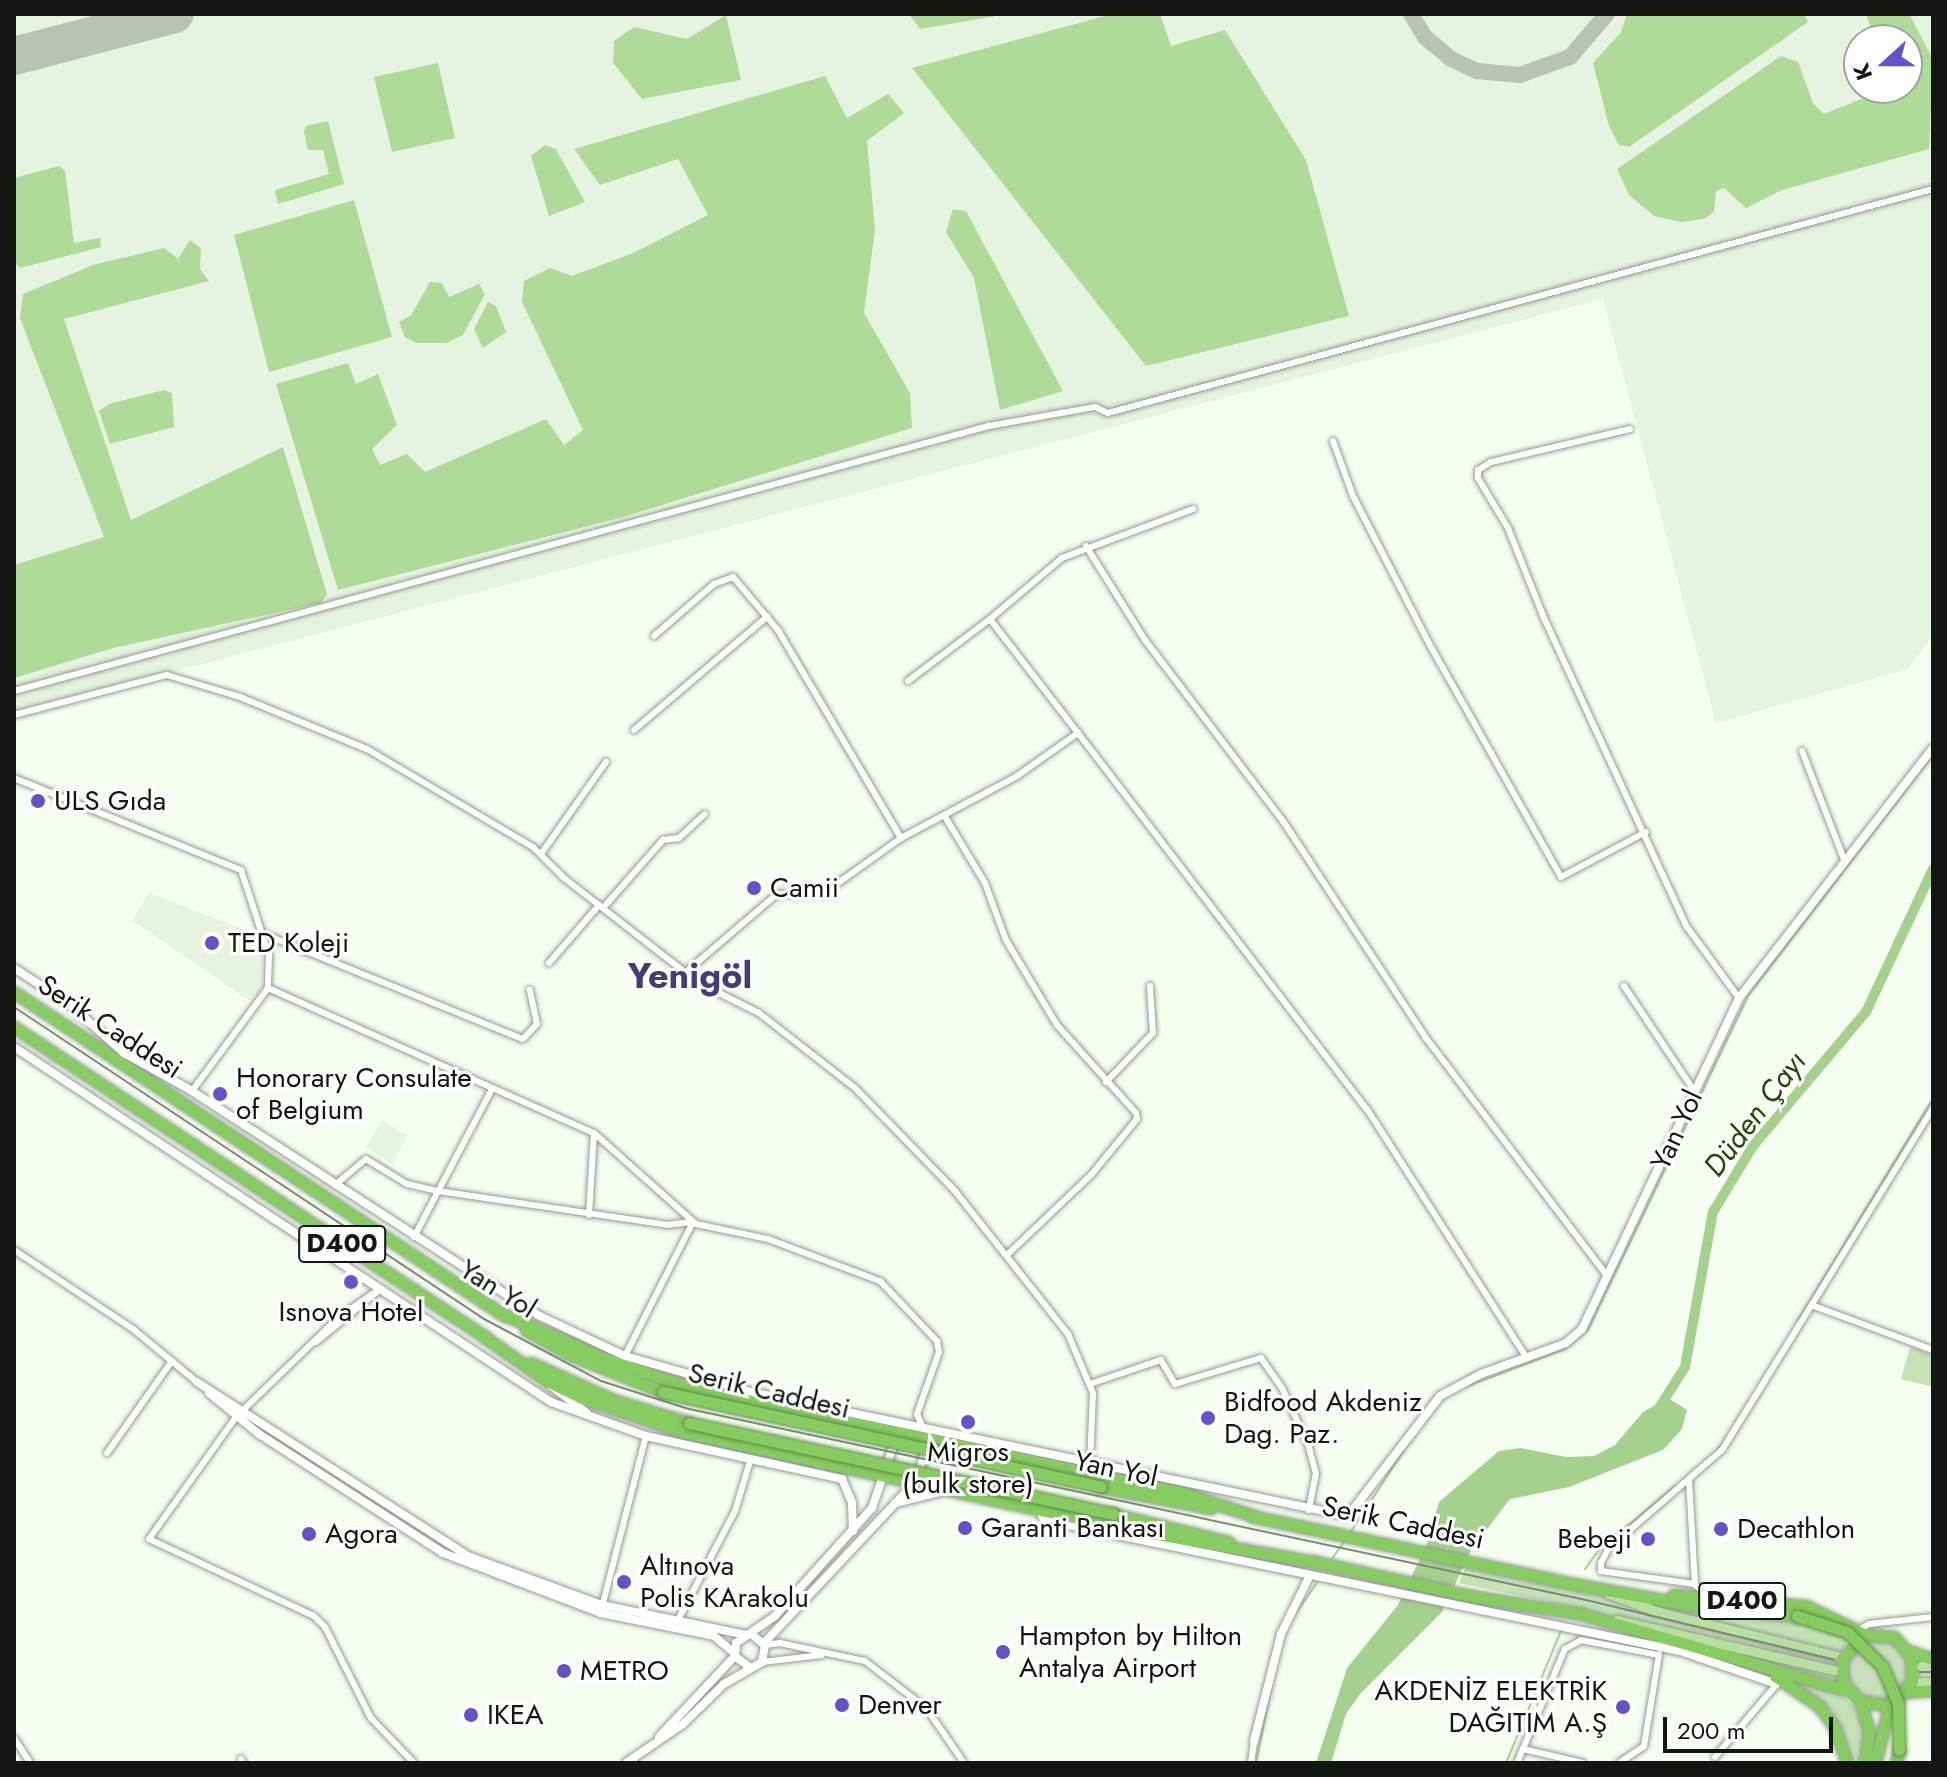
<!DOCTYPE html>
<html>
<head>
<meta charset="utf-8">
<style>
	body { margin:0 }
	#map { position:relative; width:1947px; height:1777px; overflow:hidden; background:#f4fdf0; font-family:Jost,sans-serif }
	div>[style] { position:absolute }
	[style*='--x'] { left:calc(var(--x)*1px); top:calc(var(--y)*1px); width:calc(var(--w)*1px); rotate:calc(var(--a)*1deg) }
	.built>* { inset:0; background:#e6f3e0 }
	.green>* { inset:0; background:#c4e2b6 }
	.round { border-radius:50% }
	.forest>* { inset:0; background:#aedb98 }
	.water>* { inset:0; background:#a4d18e }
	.stream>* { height:2px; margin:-1px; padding:0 1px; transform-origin:1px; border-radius:1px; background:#a4d18e }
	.river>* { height:10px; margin:-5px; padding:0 5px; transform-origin:5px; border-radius:5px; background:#a4d18e }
	.taxiway>* { height:16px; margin:-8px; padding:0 8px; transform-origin:8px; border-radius:8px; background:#bac2b6 }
	.runway>* { height:38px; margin:-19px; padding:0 19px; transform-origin:19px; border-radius:19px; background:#bac2b6 }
	.primary-tunnel>* { height:9px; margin-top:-4.5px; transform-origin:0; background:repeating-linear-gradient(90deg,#d2dacf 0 9px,transparent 0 13.5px) }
	.roads { filter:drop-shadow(0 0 2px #939c90) drop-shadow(0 0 2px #939c90) }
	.street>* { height:6px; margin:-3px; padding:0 3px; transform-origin:3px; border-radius:3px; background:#fff }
	.secondary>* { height:8px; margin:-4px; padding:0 4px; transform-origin:4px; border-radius:4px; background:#fff }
	.primary>* { height:9px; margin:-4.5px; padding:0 4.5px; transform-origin:4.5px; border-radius:4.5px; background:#b7e0a0 }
	.highway>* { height:11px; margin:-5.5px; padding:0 5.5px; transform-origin:5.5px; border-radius:5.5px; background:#87cc61 }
	.tram>* { height:2px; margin:-1px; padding:0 1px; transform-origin:1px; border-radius:1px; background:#80867d }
	.bridges { filter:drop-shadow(0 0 2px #5e8c45) drop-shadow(0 0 2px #5e8c45) }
	.highway-bridge>* { height:11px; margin:-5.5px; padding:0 5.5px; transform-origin:5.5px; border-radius:5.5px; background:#87cc61 }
	.dots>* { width:22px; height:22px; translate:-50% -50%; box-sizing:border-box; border:4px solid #fff; border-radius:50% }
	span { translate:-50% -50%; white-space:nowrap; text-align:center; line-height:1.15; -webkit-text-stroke:6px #fff; paint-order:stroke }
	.shield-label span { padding:2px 6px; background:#fff; border:2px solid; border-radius:6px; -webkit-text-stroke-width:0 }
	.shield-label { font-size:26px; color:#131612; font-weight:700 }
	.poi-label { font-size:28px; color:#131612 }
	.left { translate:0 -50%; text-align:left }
	.right { translate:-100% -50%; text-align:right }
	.street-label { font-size:28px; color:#131612 }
	.water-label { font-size:30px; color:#224a02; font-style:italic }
	.district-label { font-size:36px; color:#433c79; font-weight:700 }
	.frame { position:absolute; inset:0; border:16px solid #131612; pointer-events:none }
	.north { position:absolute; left:1843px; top:24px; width:80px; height:80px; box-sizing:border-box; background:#fff; border:2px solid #a1a2a0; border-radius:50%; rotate:249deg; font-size:22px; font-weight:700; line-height:32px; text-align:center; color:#131612 }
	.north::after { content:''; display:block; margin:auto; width:28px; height:36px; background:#6552cb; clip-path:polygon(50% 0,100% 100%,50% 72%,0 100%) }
	.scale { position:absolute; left:1663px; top:1717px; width:170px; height:36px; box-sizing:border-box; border:4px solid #131612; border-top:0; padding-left:10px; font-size:24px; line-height:28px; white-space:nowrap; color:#131612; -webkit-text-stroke:6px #fff; paint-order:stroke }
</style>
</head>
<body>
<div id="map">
	<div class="built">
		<div style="clip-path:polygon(evenodd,14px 14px,1933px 14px,1933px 635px,1908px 669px,1716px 723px,1603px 299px,14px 713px,14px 14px,1859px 40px,1907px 40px,1907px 88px,1859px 88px,1859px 40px)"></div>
		<div style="clip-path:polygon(149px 893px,254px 933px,263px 953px,261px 988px,251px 1002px,132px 920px)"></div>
		<div style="clip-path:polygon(382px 1121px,407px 1135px,393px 1164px,366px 1147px)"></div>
	</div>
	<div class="green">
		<div style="clip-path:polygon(1910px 1347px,1933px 1354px,1933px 1387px,1901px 1379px)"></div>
		<div style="clip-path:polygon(1465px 1568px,1679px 1609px,1824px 1627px,1848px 1639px,1835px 1664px,1839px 1684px,1577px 1608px,1459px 1583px)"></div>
		<div class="round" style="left:1847px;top:1638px;width:62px;height:62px"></div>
		<div style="clip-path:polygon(1795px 1680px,1834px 1691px,1854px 1705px,1864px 1728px,1860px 1763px,1852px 1763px,1835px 1719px)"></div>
	</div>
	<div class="forest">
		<div style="clip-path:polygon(909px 14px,1008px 14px,920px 29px)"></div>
		<div style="clip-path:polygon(1112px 14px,1160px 14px,1171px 46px,1225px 30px,1306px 160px,1349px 316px,1146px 366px,912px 68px)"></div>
		<div style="clip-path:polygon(1627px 14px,1804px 14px,1808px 22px,1629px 147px,1619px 145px,1609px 126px,1593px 63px,1621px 32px)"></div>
		<div style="clip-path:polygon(1866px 14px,1909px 14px,1933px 59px,1929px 149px,1782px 190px,1746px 208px,1724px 188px,1716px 191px,1714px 212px,1704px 219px,1680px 222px,1654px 216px,1629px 195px,1617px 169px,1781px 56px,1798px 62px,1813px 103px,1824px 114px,1888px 88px,1907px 88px,1907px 40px,1875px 40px)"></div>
		<div style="clip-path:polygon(726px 15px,741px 80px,642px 99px,613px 63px,614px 41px,634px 27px,687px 39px)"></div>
		<div style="clip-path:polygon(438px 63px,455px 138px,392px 152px,374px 77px)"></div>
		<div style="clip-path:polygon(825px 76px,847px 118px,888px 94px,904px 113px,867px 141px,875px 230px,864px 313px,910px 393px,912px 428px,623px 517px,338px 590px,276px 384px,348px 363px,356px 384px,378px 374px,397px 425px,372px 449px,380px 465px,407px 454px,425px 472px,546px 419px,564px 445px,583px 430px,522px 302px,524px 281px,550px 268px,572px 276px,633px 253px,708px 215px,678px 159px,600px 185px,574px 149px)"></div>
		<div style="clip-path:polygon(328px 121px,344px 184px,278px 204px,275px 190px,329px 174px,323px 150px,308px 150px,304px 132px,306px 126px)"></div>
		<div style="clip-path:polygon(545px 145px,556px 149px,585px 202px,549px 216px,531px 156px)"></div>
		<div style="clip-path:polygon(59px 166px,65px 171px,74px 243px,100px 238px,101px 247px,20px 268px,14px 262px,14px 178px)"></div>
		<div style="clip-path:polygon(354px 200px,392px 337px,269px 372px,234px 235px)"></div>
		<div style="clip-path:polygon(953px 209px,966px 211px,1063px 391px,1000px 410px,974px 278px,946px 232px)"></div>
		<div style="clip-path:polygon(190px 240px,201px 248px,200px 269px,209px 281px,64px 319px,131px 520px,283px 447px,327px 594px,321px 603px,113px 648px,14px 678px,14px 565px,104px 537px,20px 318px,23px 294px,93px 265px,164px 248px,178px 259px)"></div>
		<div style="clip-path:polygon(430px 282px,442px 283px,449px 297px,479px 284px,485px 294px,463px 335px,446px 343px,416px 343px,405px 337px,399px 322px,411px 315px)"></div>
		<div style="clip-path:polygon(488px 302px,496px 306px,506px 332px,483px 348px,474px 329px)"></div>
		<div style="clip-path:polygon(164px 390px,172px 393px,174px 427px,110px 444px,99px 411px,109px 404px)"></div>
	</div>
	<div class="water">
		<div style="clip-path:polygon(1668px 1398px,1687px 1410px,1682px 1429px,1663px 1450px,1569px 1487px,1510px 1499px,1471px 1550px,1442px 1612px,1360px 1694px,1346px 1714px,1331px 1763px,1316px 1763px,1347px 1668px,1398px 1605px,1427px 1544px,1439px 1502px,1499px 1451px,1520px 1448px,1566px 1457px,1594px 1456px,1615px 1445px,1643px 1412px)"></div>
	</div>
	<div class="stream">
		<div style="--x:1797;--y:1322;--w:262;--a:-58.7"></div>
		<div style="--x:1465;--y:1387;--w:107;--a:-20.8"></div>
		<div style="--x:1565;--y:1349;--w:30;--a:-40"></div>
		<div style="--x:1588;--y:1330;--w:370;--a:-64.4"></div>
		<div style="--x:1748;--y:996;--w:304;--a:-52.5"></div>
		<div style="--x:1714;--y:1454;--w:18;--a:-52"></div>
		<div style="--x:1350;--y:1533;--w:110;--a:-56.9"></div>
		<div style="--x:1332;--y:1559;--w:22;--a:-56"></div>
		<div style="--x:1585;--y:1569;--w:22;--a:-54"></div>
		<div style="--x:1598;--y:1551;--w:101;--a:-40.2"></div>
		<div style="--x:1294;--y:1616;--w:42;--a:-55.6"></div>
		<div style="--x:1256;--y:1763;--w:75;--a:-78.4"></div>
		<div style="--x:1506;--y:1763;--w:143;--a:-67.4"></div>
	</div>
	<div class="river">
		<div style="--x:1657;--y:1411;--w:52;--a:-57.5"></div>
		<div style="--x:1685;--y:1367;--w:158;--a:-79.8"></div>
		<div style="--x:1713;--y:1212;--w:77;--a:-58.8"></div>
		<div style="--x:1753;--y:1146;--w:175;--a:-49.9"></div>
		<div style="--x:1866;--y:1012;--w:158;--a:-64.9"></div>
	</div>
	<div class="taxiway">
		<div style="--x:1411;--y:14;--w:27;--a:59"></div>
		<div style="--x:1425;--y:37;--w:34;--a:40"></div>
		<div style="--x:1451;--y:59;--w:29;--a:25"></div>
		<div style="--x:1477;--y:71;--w:43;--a:5.3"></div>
		<div style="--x:1520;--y:75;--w:53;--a:-19.8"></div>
		<div style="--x:1570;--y:57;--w:57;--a:-49.3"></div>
	</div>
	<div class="runway">
		<div style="--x:14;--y:56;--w:166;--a:-14.6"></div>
	</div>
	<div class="primary-tunnel">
		<div style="--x:1841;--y:1656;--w:77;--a:7.5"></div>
		<div style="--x:1837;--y:1670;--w:81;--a:8.5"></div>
	</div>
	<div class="roads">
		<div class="street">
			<div style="--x:1630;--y:429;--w:143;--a:166.6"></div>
			<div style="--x:1491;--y:462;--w:15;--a:148"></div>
			<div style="--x:1478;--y:470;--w:8;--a:90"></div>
			<div style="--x:1478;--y:478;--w:58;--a:59"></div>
			<div style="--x:1508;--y:528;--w:97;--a:68.2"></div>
			<div style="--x:1544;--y:618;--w:340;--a:65.2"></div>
			<div style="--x:1687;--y:927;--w:88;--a:53.8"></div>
			<div style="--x:1333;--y:441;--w:59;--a:70"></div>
			<div style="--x:1353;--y:496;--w:170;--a:62.7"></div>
			<div style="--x:1431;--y:647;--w:264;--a:60.5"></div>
			<div style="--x:1561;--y:877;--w:96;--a:-27.9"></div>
			<div style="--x:1086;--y:546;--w:111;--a:57.9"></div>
			<div style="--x:1145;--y:640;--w:228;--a:52.7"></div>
			<div style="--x:1283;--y:821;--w:260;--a:56.6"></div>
			<div style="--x:1426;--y:1038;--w:299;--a:52.7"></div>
			<div style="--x:654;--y:636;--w:79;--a:-40.9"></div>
			<div style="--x:714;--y:584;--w:20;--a:-20"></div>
			<div style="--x:733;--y:577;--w:70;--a:49.7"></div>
			<div style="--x:778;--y:630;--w:242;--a:59.4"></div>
			<div style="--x:908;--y:681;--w:103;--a:-37.1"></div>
			<div style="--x:14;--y:691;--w:1010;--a:-15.21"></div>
			<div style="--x:989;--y:426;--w:108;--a:-10.2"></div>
			<div style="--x:1095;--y:407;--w:14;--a:25"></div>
			<div style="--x:1108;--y:413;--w:855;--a:-15.19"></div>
			<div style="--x:14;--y:715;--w:158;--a:-14.7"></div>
			<div style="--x:167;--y:675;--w:76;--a:16.8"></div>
			<div style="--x:240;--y:697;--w:137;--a:22.3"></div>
			<div style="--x:367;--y:749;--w:193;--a:30.6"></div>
			<div style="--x:533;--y:847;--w:44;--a:45"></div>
			<div style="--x:564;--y:878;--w:171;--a:37.9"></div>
			<div style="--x:699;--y:983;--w:67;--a:26.6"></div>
			<div style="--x:759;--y:1013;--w:122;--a:38"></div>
			<div style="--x:855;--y:1088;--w:144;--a:45.8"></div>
			<div style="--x:955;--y:1191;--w:182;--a:51.7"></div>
			<div style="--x:1068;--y:1334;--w:64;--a:67"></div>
			<div style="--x:1093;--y:1393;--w:71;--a:92.4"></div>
			<div style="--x:634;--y:730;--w:175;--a:-40.4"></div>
			<div style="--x:1078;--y:733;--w:474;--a:52.5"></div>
			<div style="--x:1367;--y:1109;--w:296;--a:57.3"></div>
			<div style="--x:1802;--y:751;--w:119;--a:68.8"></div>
			<div style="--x:14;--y:778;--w:245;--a:22.1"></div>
			<div style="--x:241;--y:870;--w:89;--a:71.8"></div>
			<div style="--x:269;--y:955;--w:33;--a:92"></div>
			<div style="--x:268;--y:988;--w:128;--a:126.4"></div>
			<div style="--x:944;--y:815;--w:79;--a:58.9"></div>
			<div style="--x:985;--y:883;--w:61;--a:69.8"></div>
			<div style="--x:1006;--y:940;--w:99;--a:59"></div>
			<div style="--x:1057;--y:1025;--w:118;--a:48.1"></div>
			<div style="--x:1136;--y:1113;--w:6;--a:81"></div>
			<div style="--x:1137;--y:1119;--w:72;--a:129.4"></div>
			<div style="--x:1091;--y:1175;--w:115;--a:136.4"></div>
			<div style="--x:541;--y:854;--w:113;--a:-54.8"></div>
			<div style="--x:603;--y:908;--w:91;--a:-48.6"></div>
			<div style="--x:663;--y:840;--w:16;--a:-7"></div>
			<div style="--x:679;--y:838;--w:35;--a:-43"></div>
			<div style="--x:264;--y:934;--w:279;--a:22.1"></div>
			<div style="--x:523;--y:1039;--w:21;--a:-47"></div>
			<div style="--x:537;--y:1024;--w:35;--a:-102"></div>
			<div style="--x:549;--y:963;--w:77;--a:-49.2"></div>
			<div style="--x:686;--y:972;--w:120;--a:-40.6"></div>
			<div style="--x:777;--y:894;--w:47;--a:-1.2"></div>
			<div style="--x:824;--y:893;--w:95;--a:-35.5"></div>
			<div style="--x:901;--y:838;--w:132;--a:-28.1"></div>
			<div style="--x:1017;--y:776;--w:75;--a:-35.2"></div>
			<div style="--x:1078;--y:733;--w:144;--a:-127.7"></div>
			<div style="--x:990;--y:619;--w:94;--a:-40.3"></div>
			<div style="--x:1062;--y:558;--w:140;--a:-20.5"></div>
			<div style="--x:1624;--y:986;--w:128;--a:56.2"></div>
			<div style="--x:268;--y:988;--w:357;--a:24"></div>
			<div style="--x:594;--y:1133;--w:82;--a:93.5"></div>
			<div style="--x:1106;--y:1082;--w:68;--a:-46.2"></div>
			<div style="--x:1153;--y:1033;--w:47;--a:-93.7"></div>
			<div style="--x:594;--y:1133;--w:137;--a:41.7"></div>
			<div style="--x:696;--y:1224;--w:74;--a:11.8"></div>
			<div style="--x:768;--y:1239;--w:120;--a:20.6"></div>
			<div style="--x:880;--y:1281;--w:83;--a:46.5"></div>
			<div style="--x:937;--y:1341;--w:11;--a:80"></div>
			<div style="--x:939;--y:1352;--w:66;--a:109.5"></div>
			<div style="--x:917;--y:1414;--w:15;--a:67"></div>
			<div style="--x:335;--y:1185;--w:40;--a:-40"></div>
			<div style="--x:366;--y:1159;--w:48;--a:31.4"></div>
			<div style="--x:407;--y:1184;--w:32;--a:13"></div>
			<div style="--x:438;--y:1191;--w:232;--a:8.4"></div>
			<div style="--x:667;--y:1225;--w:26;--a:-7"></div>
			<div style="--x:414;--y:1237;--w:167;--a:-62.2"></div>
			<div style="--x:14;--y:1250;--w:143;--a:33.6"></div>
			<div style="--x:133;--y:1329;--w:83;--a:39.6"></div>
			<div style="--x:378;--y:1290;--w:49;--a:145"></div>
			<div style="--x:338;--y:1318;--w:142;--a:135.9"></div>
			<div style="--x:236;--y:1417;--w:150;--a:125.5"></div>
			<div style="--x:149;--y:1539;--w:182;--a:25"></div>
			<div style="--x:314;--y:1616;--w:16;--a:45"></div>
			<div style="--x:325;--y:1627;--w:102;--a:63.2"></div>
			<div style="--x:371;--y:1718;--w:62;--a:46.3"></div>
			<div style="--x:1814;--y:1306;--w:127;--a:20.3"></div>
			<div style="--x:316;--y:1342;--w:80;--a:-39.4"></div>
			<div style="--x:625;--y:1356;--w:150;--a:-63.1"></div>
			<div style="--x:1090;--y:1384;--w:75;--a:-18.7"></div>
			<div style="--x:1161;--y:1360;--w:28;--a:60"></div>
			<div style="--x:1175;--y:1384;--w:90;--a:-16.8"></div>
			<div style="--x:1261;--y:1358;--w:37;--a:55"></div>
			<div style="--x:1282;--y:1388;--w:62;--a:65.1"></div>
			<div style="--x:1308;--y:1444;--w:30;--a:75"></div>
			<div style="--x:1316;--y:1473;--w:38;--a:101"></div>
			<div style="--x:107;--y:1453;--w:113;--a:-54.8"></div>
			<div style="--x:1689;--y:1480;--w:105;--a:86.7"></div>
			<div style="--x:1695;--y:1585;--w:16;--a:40"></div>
			<div style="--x:1695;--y:1584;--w:95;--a:-172.1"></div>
			<div style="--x:1601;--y:1571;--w:8;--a:-90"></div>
			<div style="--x:1601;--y:1563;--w:16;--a:-63"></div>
			<div style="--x:1608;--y:1549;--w:151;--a:-41"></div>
			<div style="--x:1722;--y:1450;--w:401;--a:-58.3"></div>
			<div style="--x:602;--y:1607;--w:177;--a:-75.6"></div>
			<div style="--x:679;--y:1618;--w:121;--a:-62.4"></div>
			<div style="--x:735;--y:1511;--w:55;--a:-73.2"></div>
			<div style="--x:1859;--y:1630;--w:12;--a:-31"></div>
			<div style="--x:1869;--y:1624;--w:64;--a:-6.2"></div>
			<div style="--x:765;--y:1645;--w:15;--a:-8"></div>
			<div style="--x:780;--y:1643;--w:87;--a:12"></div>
			<div style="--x:865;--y:1661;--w:78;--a:37.7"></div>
			<div style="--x:927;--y:1709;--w:65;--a:55.6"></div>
			<div style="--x:762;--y:1662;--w:60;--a:-6.7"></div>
			<div style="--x:14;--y:1738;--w:30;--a:57"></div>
			<div style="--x:1523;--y:1749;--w:62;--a:13.1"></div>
			<div style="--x:1715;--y:1757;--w:96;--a:-49.7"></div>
			<div style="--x:241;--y:1759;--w:4;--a:63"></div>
			<div style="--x:1251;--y:1763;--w:22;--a:-82"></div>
			<div style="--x:1517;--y:1763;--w:124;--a:-67.2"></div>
			<div style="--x:1565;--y:1649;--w:18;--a:-29"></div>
			<div style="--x:1581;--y:1640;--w:78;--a:11"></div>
			<div style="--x:1619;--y:1763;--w:30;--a:-34"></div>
			<div style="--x:1644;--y:1746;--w:93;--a:-80.7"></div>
		</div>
		<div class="secondary">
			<div style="--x:14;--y:968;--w:66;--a:33.2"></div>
			<div style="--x:69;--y:1004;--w:74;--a:41.7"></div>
			<div style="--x:124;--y:1053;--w:78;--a:29.2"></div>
			<div style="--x:192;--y:1091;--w:414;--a:32.9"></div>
			<div style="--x:540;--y:1316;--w:94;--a:25.2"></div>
			<div style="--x:625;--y:1356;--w:135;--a:15.9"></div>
			<div style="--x:755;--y:1393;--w:606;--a:11.72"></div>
			<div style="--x:1348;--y:1516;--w:151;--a:-52.5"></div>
			<div style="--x:1440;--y:1396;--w:47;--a:-28.2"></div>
			<div style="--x:1481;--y:1374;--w:90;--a:-20"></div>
			<div style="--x:1566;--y:1343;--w:21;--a:-41"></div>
			<div style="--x:1582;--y:1329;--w:366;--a:-64.6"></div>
			<div style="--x:1739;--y:998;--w:316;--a:-52.2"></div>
			<div style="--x:14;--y:1047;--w:644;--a:33.47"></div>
			<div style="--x:551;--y:1402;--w:101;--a:19.7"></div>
			<div style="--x:646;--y:1436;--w:201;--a:12.4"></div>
			<div style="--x:842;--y:1479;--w:26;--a:67"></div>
			<div style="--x:852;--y:1503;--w:28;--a:88"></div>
			<div style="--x:197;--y:1382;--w:324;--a:32.7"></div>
			<div style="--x:470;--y:1557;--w:140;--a:20"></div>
			<div style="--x:602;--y:1605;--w:148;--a:11.7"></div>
			<div style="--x:550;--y:1385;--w:46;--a:37.1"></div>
			<div style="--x:209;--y:1393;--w:65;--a:39.4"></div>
			<div style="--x:259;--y:1434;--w:219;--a:32.9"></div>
			<div style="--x:443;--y:1553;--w:169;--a:20.8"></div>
			<div style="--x:601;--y:1613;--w:115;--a:11.5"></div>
			<div style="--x:714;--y:1636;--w:26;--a:40"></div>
			<div style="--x:895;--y:1503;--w:50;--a:-13.8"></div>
			<div style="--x:1039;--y:1509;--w:12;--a:66"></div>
			<div style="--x:1044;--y:1520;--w:15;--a:11"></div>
			<div style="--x:1059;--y:1523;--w:634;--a:11.65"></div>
			<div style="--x:1680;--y:1651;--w:102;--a:18.8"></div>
			<div style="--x:764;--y:1643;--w:221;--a:-46.8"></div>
			<div style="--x:915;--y:1482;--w:37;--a:-71"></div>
			<div style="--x:749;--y:1667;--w:18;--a:-142"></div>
			<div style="--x:735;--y:1656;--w:13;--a:-86"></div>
			<div style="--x:736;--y:1643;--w:47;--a:-34.7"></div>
			<div style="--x:775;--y:1616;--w:145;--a:-48.1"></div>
			<div style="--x:872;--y:1508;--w:74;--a:-71.1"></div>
			<div style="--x:659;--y:1737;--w:111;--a:-46.8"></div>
			<div style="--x:1254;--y:1741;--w:110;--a:-75.8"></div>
			<div style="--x:1281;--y:1634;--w:66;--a:-63.8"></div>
			<div style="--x:626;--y:1763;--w:69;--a:-34.4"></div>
			<div style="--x:683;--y:1724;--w:57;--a:-44.3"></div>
			<div style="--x:724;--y:1684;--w:44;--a:-30.1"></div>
			<div style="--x:762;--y:1662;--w:17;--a:-80"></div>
			<div style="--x:765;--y:1645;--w:16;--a:-142"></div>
		</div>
		<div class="primary">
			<div style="--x:1609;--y:1594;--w:50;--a:19.9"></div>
			<div style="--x:1656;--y:1611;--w:187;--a:14"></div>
			<div style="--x:1617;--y:1620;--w:223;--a:13"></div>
			<div style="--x:1921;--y:1666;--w:12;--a:5"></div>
			<div style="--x:1920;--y:1682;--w:13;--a:0"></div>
		</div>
		<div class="highway">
			<div style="--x:14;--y:992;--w:588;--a:33.42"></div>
			<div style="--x:14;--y:1027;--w:567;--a:33.35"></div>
			<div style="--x:499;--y:1312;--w:111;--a:24"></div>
			<div style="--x:600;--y:1357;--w:99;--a:18.8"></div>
			<div style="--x:694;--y:1389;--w:500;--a:12"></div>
			<div style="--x:1183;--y:1493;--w:78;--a:18"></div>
			<div style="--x:526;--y:1330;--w:48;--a:29.7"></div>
			<div style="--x:568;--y:1354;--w:102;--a:21.8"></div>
			<div style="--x:483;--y:1336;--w:78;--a:35.1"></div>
			<div style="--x:547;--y:1381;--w:39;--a:26"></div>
			<div style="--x:582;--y:1398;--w:107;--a:18.6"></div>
			<div style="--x:683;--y:1432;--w:456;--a:12.3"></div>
			<div style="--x:1129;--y:1529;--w:193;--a:10.1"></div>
			<div style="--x:531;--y:1363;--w:90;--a:24.3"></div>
			<div style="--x:613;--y:1400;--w:79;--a:16.8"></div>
			<div style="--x:1101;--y:1487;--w:112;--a:10.8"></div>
			<div style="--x:1113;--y:1514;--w:119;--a:13.6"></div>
			<div style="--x:1251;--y:1516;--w:329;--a:11.9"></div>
			<div style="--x:1573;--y:1584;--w:124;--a:10.2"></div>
			<div style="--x:1695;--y:1606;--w:102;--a:5.6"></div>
			<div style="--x:1312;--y:1561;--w:157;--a:12.5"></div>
			<div style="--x:1465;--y:1595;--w:119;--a:9.2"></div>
			<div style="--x:1582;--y:1614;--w:277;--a:16.1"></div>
			<div style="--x:1673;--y:1595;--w:133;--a:4.7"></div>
			<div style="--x:1806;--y:1606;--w:67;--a:25.8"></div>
			<div style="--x:1908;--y:1651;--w:26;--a:18"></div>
			<div style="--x:1775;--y:1676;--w:53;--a:34.3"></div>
			<div style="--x:1819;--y:1706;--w:25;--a:53"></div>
			<div style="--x:1834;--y:1726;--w:39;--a:71"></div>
			<div style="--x:1906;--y:1692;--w:27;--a:-4"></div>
			<div style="--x:1860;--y:1701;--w:24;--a:9"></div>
			<div style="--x:1884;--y:1705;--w:13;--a:-23"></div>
			<div style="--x:1896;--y:1700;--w:25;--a:-50"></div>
			<div style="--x:1912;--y:1681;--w:25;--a:-92"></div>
			<div style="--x:1911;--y:1656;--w:25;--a:-132"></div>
			<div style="--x:1894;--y:1637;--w:28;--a:-176"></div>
			<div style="--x:1866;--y:1635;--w:33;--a:136"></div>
			<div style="--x:1842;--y:1658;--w:25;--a:88"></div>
			<div style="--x:1843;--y:1683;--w:25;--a:47"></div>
			<div style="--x:1860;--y:1701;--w:30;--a:73"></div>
			<div style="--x:1869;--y:1730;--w:33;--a:97"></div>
			<div style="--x:1875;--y:1763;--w:62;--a:-76"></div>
			<div style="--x:1896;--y:1763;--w:13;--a:-77"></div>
		</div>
	</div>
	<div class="tram">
		<div style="--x:14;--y:1007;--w:564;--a:33.58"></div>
		<div style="--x:484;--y:1319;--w:132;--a:27.9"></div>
		<div style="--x:601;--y:1381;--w:92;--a:17.7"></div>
		<div style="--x:689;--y:1409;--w:917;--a:12.02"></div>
		<div style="--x:1586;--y:1600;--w:256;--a:13.5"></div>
		<div style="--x:1920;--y:1672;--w:13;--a:0"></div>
	</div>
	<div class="bridges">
		<div class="highway-bridge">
			<div style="--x:663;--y:1392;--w:448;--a:12.2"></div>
			<div style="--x:689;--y:1423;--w:434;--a:12.1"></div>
			<div style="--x:1797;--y:1616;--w:52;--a:17.7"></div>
			<div style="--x:1847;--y:1632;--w:49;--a:44.2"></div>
			<div style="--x:1882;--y:1666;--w:40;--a:66.6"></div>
			<div style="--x:1898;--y:1703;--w:47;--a:88.8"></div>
		</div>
	</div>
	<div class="dots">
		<div style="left:38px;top:801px;background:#6552cb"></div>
		<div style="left:754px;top:888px;background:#6552cb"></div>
		<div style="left:212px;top:943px;background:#6552cb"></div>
		<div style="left:220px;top:1094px;background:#6552cb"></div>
		<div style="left:351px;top:1282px;background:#6552cb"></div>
		<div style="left:1208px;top:1418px;background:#6552cb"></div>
		<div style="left:968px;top:1422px;background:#6552cb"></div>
		<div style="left:965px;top:1528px;background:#6552cb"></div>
		<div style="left:1721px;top:1529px;background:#6552cb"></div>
		<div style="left:309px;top:1534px;background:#6552cb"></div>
		<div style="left:1648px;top:1539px;background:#6552cb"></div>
		<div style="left:624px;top:1582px;background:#6552cb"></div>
		<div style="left:1003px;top:1652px;background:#6552cb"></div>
		<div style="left:564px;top:1671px;background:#6552cb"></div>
		<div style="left:842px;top:1705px;background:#6552cb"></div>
		<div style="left:1623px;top:1707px;background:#6552cb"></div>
		<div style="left:471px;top:1715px;background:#6552cb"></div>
	</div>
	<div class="shield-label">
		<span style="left:342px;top:1244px">D400</span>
		<span style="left:1742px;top:1601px">D400</span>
	</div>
	<div class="poi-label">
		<span class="left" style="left:54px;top:801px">ULS Gıda</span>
		<span class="left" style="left:770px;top:888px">Camii</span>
		<span class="left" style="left:228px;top:943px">TED Koleji</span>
		<span class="left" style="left:236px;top:1094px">Honorary Consulate<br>of Belgium</span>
		<span style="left:351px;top:1312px">Isnova Hotel</span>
		<span class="left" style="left:1224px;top:1418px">Bidfood Akdeniz<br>Dag. Paz.</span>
		<span style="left:968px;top:1468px">Migros<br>(bulk store)</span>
		<span class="left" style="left:981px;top:1528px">Garanti Bankası</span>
		<span class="left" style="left:1737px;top:1529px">Decathlon</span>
		<span class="left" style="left:325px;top:1534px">Agora</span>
		<span class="right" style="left:1632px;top:1539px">Bebeji</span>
		<span class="left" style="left:640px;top:1582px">Altınova<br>Polis KArakolu</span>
		<span class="left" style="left:1019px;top:1652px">Hampton by Hilton<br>Antalya Airport</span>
		<span class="left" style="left:580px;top:1671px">METRO</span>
		<span class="right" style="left:1607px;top:1707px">AKDENİZ ELEKTRİK<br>DAĞITIM A.Ş</span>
		<span class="left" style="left:858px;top:1705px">Denver</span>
		<span class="left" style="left:487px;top:1715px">IKEA</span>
	</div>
	<div class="street-label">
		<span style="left:110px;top:1027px;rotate:33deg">Serik Caddesi</span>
		<span style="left:1677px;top:1130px;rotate:-65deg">Yan Yol</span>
		<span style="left:498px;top:1289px;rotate:32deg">Yan Yol</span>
		<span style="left:769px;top:1391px;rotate:13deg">Serik Caddesi</span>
		<span style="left:1116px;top:1469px;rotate:12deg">Yan Yol</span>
		<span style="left:1403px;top:1523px;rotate:12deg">Serik Caddesi</span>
	</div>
	<div class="water-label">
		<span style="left:1755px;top:1114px;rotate:-53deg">Düden Çayı</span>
	</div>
	<div class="district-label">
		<span style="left:690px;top:976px">Yenigöl</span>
	</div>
	<div class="frame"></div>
	<div class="north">K</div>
	<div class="scale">200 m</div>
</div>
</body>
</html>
